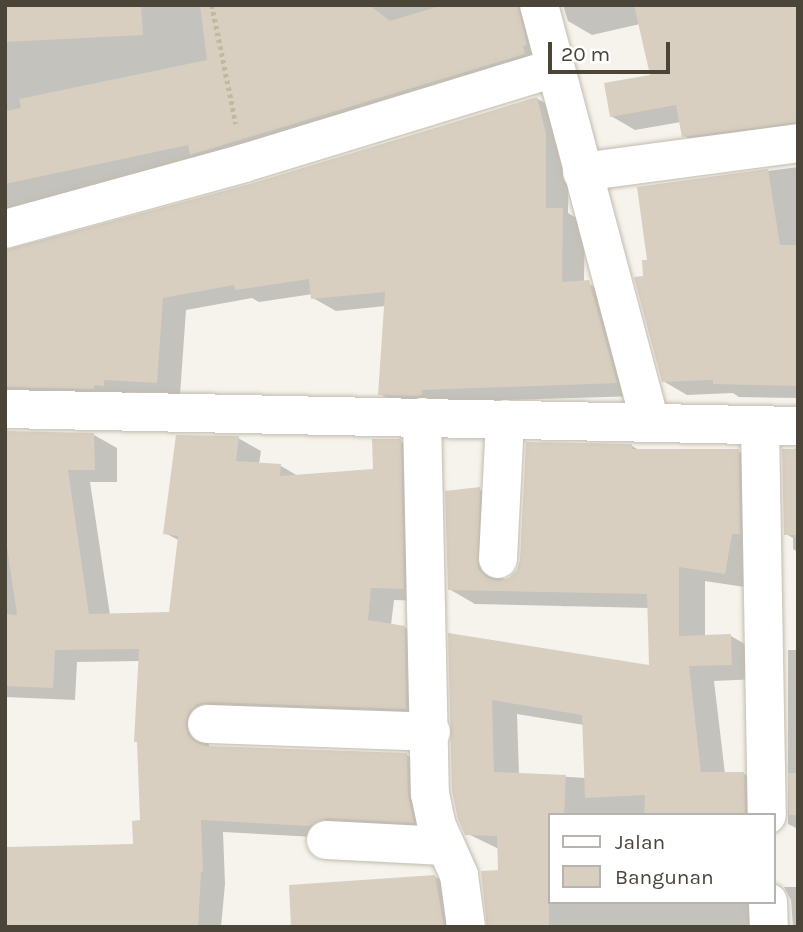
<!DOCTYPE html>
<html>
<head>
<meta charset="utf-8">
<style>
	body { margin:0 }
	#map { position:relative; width:803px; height:932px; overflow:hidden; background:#f6f3ec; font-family:Karla,sans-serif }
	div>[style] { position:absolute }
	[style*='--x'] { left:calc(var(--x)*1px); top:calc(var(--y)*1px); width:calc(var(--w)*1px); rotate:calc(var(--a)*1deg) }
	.shadow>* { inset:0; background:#0003 }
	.building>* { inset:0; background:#d8cfc1 }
	.path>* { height:4.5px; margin-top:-2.25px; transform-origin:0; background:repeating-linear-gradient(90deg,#c4b79f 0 3.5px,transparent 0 7px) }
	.roads { filter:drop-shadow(0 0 2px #c2bbae) drop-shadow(0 0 2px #c2bbae) }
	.minor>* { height:38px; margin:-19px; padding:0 19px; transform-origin:19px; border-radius:19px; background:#fff }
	span { translate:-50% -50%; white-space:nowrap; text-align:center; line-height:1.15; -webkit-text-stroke:6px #fff; paint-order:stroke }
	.frame { position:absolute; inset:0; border:7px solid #4b4439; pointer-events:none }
	.legend { position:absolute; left:548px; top:813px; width:228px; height:91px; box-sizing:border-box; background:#fff; border:2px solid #b7b4b0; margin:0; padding:9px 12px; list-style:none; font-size:21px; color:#4b4439 }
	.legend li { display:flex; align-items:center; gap:14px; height:35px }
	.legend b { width:35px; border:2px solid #b7b4b0 }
	.scale { position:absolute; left:548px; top:42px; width:122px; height:32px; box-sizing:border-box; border:4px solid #4b4439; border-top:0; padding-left:9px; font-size:21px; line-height:24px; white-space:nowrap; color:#4b4439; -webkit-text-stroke:5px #fff; paint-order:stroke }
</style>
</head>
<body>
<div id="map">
	<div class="shadow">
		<div style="clip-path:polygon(5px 5px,542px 5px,549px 57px,6px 238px,6px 250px,250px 186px,536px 98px,559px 111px,569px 148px,568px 213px,585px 223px,584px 282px,612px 295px,639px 396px,445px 402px,402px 407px,380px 394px,386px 306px,336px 311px,313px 298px,313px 294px,259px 302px,252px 298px,186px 310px,180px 395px,126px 392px,126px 398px,5px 422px,8px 433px,94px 435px,117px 448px,117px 482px,90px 482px,110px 615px,171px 614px,180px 541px,165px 533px,238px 438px,261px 451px,259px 464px,281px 466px,298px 476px,375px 471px,400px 441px,423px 454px,426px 601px,394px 600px,391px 625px,404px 627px,427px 640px,428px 721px,207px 738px,210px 748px,407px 755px,429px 768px,436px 835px,334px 838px,223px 832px,225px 884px,221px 927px,5px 927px,135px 846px,142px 822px,140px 661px,77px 662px,75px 700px,5px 697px)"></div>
		<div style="clip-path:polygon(563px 5px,798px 5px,798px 137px,707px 149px,683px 135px,681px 122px,635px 130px,611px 116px,652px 77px,640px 24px,592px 35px,568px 21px)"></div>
		<div style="clip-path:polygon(798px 167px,798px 398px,739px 397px,733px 393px,687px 395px,663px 381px,644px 278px,649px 261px,639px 188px)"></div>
		<div style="clip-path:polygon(evenodd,632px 446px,639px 450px,738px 451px,764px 466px,751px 588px,705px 581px,705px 637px,731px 636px,757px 651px,758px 679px,714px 681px,725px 774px,744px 774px,770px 789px,772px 815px,549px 815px,549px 902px,773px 902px,772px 927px,487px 927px,499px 872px,499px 849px,466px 833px,450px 635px,651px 667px,649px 608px,475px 604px,449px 589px,479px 489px,505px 504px,502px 575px,504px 581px,509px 580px,632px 446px,517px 714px,584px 725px,586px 778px,519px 774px,517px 714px)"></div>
		<div style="clip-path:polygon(798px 448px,798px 552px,793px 549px,793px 538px,786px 534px,784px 451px)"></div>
		<div style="clip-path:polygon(788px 650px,798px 650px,798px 829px,788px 824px)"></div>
		<div style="clip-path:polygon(434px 876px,461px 892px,468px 927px,293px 927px)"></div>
		<div style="clip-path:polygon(784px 887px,798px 887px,798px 927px,793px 927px,791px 900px)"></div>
	</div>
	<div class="building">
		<div style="clip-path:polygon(5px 5px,141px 5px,143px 35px,5px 42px)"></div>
		<div style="clip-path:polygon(200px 5px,369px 5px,390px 21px,443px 5px,518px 5px,527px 45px,523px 46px,525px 54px,190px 155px,188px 145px,5px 184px,5px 111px,21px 108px,19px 99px,207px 60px)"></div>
		<div style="clip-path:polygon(634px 5px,798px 5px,798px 122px,682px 137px,676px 105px,610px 117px,604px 83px,650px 75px)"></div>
		<div style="clip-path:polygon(537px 97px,546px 134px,546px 208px,563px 208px,562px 282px,589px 280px,617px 383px,422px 390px,422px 395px,418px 396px,378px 395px,385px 292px,311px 299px,309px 279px,235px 290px,234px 285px,163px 298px,157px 383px,104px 380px,104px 386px,94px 385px,94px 389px,5px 387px,5px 250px,250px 184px)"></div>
		<div style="clip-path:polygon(768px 169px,780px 245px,798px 245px,798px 386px,713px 384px,713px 380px,662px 382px,634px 277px,643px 276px,642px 260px,647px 260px,637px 187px)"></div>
		<div style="clip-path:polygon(5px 431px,94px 433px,95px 470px,68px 470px,89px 614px,169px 612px,178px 536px,163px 534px,176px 435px,239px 436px,236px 461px,281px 464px,280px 476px,373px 469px,372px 439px,401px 439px,404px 589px,371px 588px,368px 620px,405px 626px,406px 709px,208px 702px,197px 704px,189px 712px,185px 724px,188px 735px,195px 742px,206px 746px,407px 753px,408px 795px,414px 823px,327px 818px,310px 826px,201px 820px,203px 872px,201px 872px,198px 927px,5px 927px,5px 847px,133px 844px,132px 821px,140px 820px,137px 742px,134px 742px,139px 649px,55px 650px,53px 688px,5px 686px,5px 614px,17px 615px,5px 534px)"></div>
		<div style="clip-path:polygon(526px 442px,632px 444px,632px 449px,739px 449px,740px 534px,732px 534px,725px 574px,679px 567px,679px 636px,731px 634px,732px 665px,689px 666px,701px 772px,744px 772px,745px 815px,644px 815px,645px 795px,585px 798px,582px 715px,492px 700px,494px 772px,566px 775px,564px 815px,549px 815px,549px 927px,487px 927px,481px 871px,498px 870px,497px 836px,465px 835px,458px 819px,452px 791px,448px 633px,649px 665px,647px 594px,448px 590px,445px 491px,480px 487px,478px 568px,487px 578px,498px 581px,509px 578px,517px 570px,520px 560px)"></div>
		<div style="clip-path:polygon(782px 449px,798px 449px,798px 535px,784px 535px)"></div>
		<div style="clip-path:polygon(788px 773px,798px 773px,798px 815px,789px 815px)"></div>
		<div style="clip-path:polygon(435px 875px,444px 927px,291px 927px,289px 885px)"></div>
	</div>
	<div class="path">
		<div style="--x:212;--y:5;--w:121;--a:78.6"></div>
	</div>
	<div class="roads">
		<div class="minor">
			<div style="--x:539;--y:5;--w:432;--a:75.1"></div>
			<div style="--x:582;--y:172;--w:218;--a:-7.6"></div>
			<div style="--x:5;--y:229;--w:248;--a:-15.4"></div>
			<div style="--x:244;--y:163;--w:325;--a:-17"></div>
			<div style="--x:5;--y:409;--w:793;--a:1.23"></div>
			<div style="--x:422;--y:417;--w:377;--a:88.8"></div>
			<div style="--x:430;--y:794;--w:33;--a:78"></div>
			<div style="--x:437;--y:826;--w:54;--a:65.8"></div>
			<div style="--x:459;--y:875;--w:52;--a:82.3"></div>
			<div style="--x:760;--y:426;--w:389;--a:89"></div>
			<div style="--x:498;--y:559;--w:140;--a:-87.1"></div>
			<div style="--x:207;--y:724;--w:224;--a:2"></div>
			<div style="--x:326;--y:840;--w:119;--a:2.9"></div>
			<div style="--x:768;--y:902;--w:25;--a:88"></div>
		</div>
	</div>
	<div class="frame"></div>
	<ul class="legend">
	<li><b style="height:9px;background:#fff"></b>Jalan</li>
	<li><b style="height:19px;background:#d8cfc1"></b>Bangunan</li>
	</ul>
	<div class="scale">20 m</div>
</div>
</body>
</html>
